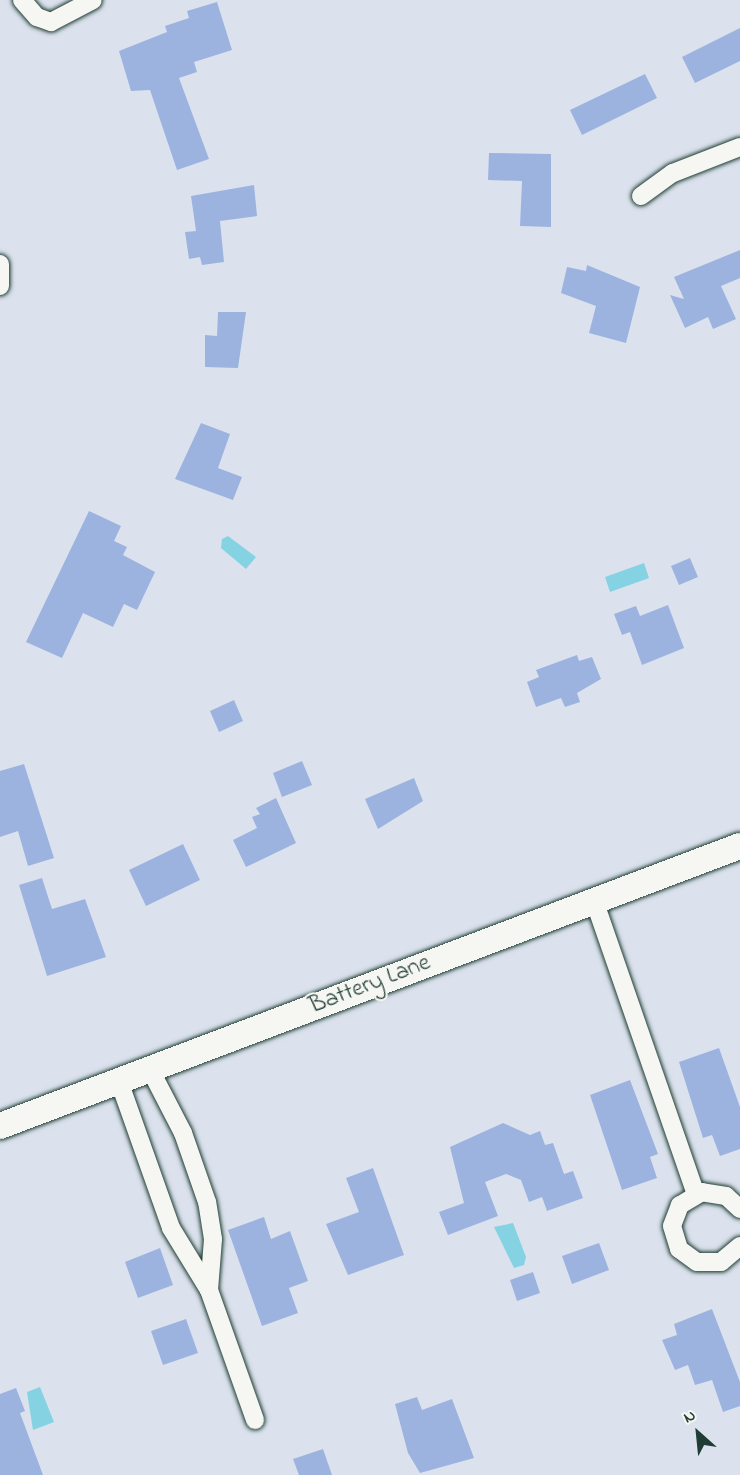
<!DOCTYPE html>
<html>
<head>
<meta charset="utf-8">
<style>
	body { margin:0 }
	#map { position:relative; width:740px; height:1475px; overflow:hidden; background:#dbe2ed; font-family:"Indie Flower",sans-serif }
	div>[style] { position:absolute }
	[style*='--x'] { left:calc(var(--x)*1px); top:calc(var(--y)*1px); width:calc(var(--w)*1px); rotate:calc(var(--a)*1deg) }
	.water>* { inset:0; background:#84d2e2 }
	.building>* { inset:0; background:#9cb3e0 }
	.roads { filter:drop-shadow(0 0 2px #1f3d34) drop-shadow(0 0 2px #1f3d34) }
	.street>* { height:18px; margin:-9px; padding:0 9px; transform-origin:9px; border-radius:9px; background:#f6f6f2 }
	.secondary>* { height:26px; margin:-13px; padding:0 13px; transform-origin:13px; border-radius:13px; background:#f6f6f2 }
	span { translate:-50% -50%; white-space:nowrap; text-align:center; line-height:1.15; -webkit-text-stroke:4.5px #f6f6f2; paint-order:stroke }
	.street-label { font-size:24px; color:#1f3d34 }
	.north { position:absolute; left:668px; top:1403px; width:60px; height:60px; -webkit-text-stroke:4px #f6f6f2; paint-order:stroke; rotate:333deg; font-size:16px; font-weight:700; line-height:24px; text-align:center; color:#1f3d34 }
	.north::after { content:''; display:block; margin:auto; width:21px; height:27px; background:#1f3d34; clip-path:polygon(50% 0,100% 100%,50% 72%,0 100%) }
</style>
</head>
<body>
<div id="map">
	<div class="water">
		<div style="clip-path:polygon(228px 536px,256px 557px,246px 569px,221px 548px,222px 539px)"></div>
		<div style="clip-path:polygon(644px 563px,649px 578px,610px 592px,605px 577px)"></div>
		<div style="clip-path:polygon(513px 1223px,526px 1257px,524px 1265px,514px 1268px,494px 1227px)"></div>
		<div style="clip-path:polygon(40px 1387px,54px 1422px,33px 1430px,27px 1392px)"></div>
	</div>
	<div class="building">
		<div style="clip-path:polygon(217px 2px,232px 50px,194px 62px,197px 72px,179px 78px,209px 159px,177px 170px,150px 90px,131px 91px,119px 51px,167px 32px,165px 26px,189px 18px,187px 11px)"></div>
		<div style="clip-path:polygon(740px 28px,740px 61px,695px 83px,682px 57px)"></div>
		<div style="clip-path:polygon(645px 74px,657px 98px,582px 135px,570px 110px)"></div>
		<div style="clip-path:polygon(489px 153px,551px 154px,551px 227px,520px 226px,522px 181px,488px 180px)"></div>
		<div style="clip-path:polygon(254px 185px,257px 216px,220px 221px,224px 262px,202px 265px,200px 257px,189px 259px,185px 232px,196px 231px,191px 196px)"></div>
		<div style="clip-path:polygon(740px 250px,740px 278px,721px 286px,736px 319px,713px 329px,708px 317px,685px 328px,670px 295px,684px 299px,674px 277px)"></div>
		<div style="clip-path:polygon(587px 265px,640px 287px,626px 343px,589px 333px,596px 306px,561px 293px,567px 267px,586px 271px)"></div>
		<div style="clip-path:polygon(218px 312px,246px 312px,238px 368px,205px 367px,205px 335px,217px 336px)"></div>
		<div style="clip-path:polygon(201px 423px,230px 434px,218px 468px,242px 477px,233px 500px,175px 479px)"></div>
		<div style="clip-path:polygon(89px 511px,121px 526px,114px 541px,127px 547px,123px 555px,155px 572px,137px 610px,124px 604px,113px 627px,83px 613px,62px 658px,26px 642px)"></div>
		<div style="clip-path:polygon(690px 558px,698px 577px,679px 585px,671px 566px)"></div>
		<div style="clip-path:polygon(668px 605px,684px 648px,642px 665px,630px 632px,622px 635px,614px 614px,636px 606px,640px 616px)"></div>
		<div style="clip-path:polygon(577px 655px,579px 661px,592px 657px,601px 679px,577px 693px,580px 702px,565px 707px,561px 698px,536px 707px,527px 682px,539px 677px,536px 670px)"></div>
		<div style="clip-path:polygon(234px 700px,243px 721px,219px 732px,210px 711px)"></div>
		<div style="clip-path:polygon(302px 761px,312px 785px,282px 797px,273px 773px)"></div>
		<div style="clip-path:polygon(24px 764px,54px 858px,28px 866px,18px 831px,0 837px,0 771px)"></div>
		<div style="clip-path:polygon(414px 778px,423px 801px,378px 829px,365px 799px)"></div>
		<div style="clip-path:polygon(276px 798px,296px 843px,246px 867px,233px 840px,257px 828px,252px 817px,260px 814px,256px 808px)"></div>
		<div style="clip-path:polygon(183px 844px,200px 880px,146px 906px,129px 870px)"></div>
		<div style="clip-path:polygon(42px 878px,52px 909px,85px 899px,106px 957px,47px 976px,19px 885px)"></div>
		<div style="clip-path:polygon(719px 1048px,740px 1107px,740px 1149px,720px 1156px,712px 1135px,703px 1138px,679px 1062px)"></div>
		<div style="clip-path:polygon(630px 1080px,658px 1154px,650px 1157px,657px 1178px,622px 1190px,590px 1095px)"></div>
		<div style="clip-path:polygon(503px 1123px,530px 1135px,540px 1131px,545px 1145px,553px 1143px,564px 1174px,573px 1171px,583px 1198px,547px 1211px,542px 1197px,529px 1202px,521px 1180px,506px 1174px,485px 1182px,498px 1216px,448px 1235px,439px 1212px,464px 1203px,450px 1147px)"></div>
		<div style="clip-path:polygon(373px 1168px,404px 1255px,348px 1275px,326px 1224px,359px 1212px,346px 1178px)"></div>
		<div style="clip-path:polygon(264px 1217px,271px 1239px,290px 1231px,308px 1281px,289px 1288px,298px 1313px,262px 1326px,228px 1230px)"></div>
		<div style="clip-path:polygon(599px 1243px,609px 1270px,572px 1284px,562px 1256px)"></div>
		<div style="clip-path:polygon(160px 1248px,173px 1285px,138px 1298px,125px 1262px)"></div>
		<div style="clip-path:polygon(533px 1272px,540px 1293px,517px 1301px,510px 1280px)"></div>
		<div style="clip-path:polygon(712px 1309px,740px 1382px,740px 1406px,723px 1412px,712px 1380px,695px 1385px,688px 1365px,675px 1370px,662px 1340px,677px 1335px,674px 1324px)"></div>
		<div style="clip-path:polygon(186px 1319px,198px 1353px,163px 1365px,151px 1331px)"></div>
		<div style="clip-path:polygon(16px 1388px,25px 1411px,20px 1413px,43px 1475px,0 1475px,0 1394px)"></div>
		<div style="clip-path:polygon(417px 1397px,422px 1410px,452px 1399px,474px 1458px,420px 1473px,408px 1453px,395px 1404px)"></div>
		<div style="clip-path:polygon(323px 1449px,332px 1475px,299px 1475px,293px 1459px)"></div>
	</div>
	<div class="roads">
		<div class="street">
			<div style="--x:22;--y:0;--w:23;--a:49"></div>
			<div style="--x:37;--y:17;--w:15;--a:20"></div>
			<div style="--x:51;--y:22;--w:47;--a:-27.6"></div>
			<div style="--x:641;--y:196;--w:39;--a:-36"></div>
			<div style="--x:673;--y:173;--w:72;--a:-21.2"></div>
			<div style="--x:0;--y:264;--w:22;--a:90"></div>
			<div style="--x:594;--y:900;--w:311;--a:70.9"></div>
			<div style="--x:119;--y:1081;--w:156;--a:70.5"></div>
			<div style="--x:171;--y:1228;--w:73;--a:58.5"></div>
			<div style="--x:209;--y:1290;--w:51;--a:-85.5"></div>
			<div style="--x:213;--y:1239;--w:37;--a:-99"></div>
			<div style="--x:207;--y:1202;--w:73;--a:-109.2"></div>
			<div style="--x:183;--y:1133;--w:72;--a:-117.3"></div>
			<div style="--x:740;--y:1209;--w:19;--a:-137"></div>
			<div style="--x:726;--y:1196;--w:24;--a:-171"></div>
			<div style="--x:702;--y:1192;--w:26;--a:149"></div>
			<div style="--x:680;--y:1205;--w:22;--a:111"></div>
			<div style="--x:672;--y:1226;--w:24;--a:73"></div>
			<div style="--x:679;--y:1249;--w:22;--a:36"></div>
			<div style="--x:697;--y:1262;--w:24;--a:0"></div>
			<div style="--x:721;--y:1262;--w:25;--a:-40"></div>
			<div style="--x:209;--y:1290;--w:138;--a:70.5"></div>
		</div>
		<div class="secondary">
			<div style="--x:0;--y:1126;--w:791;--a:-20.73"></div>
		</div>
	</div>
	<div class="street-label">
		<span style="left:370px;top:985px;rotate:-21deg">Battery Lane</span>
	</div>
	<div class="north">N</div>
</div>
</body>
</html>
